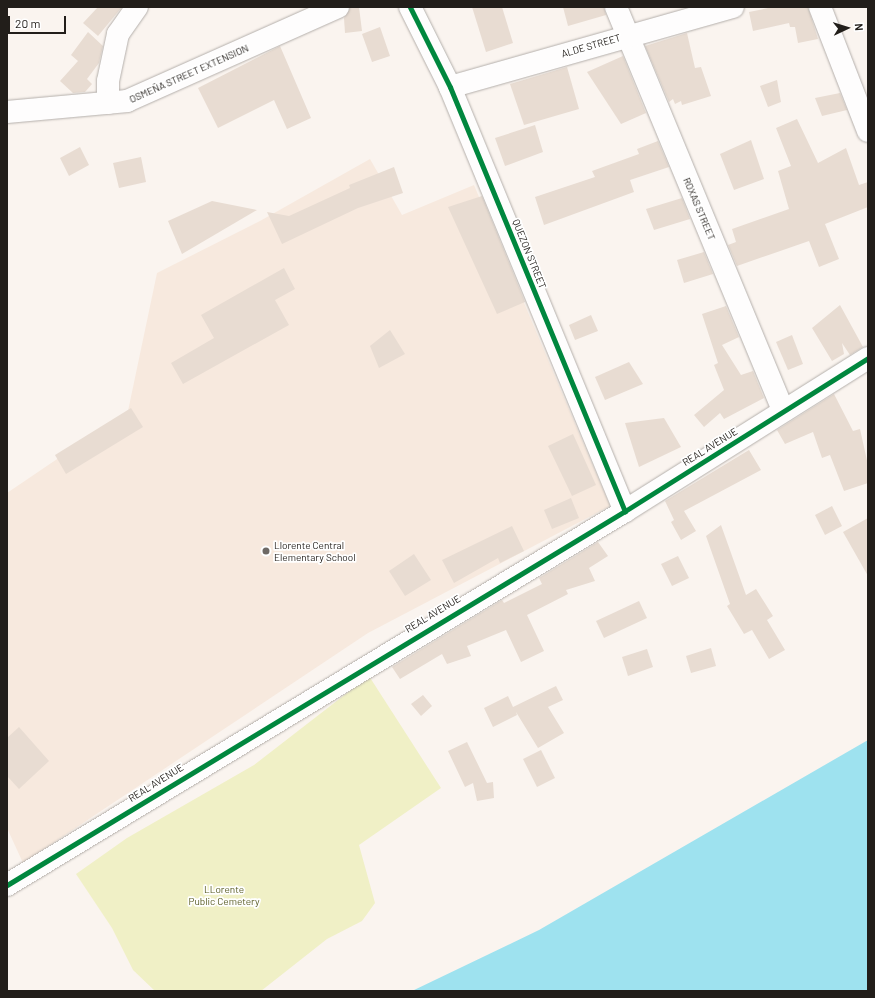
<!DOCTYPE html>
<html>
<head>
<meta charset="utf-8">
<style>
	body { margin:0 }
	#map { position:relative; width:875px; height:998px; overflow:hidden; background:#faf4ef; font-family:Barlow,sans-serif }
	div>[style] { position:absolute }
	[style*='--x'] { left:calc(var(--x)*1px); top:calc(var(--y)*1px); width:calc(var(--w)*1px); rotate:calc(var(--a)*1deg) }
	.built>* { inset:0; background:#f7e9de }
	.green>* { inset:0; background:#f0f0c6 }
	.water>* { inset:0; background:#9ee2ef }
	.building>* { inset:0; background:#e8dcd2 }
	.roads { filter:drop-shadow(0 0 1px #b4afab) drop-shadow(0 0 1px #b4afab) }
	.minor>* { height:22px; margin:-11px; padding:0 11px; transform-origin:11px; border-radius:11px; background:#fefdfd }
	.cycleway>* { height:5px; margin:-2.5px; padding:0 2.5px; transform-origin:2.5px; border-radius:2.5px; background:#00873e }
	.dots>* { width:11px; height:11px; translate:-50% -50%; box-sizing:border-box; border:2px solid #fff; border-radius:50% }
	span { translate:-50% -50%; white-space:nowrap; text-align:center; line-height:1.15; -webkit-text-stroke:3.5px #fff; paint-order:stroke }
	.street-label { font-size:10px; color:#221e1a }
	.poi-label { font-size:10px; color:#221e1a }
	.left { translate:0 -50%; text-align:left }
	.park-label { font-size:10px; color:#595c24 }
	.frame { position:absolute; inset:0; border:8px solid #221e1a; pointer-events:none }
	.north { position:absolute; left:827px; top:8px; width:40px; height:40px; -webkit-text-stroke:3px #fff; paint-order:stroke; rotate:86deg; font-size:11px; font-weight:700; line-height:16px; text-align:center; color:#221e1a }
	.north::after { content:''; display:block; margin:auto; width:14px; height:18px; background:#221e1a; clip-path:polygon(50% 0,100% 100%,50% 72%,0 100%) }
	.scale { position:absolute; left:8px; top:16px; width:58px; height:18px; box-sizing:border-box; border:2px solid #221e1a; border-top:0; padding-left:5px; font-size:12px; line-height:14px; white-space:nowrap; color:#221e1a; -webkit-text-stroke:3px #fff; paint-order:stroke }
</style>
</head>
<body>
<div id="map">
	<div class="built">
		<div style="clip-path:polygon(370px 159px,402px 215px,474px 185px,610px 506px,368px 633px,23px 863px,7px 828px,7px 493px,128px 411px,157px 273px,260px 221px)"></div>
	</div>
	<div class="green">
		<div style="clip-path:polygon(369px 676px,441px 788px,359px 845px,375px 903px,362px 921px,327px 939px,261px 991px,155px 991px,133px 970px,112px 928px,76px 874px,127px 838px,254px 765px)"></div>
	</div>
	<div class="water">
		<div style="clip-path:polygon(868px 740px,868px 991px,412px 991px,539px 930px)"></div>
	</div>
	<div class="building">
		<div style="clip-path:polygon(98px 7px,122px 7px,98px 36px,83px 23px)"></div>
		<div style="clip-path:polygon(359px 7px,362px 31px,345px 33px,344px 18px,350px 8px)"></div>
		<div style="clip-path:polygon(472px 7px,502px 7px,513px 43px,486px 52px)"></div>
		<div style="clip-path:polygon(563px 7px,604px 7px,606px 15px,568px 26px)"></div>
		<div style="clip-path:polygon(773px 7px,808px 7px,818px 39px,798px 43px,795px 27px,790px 27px,789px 23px,753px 31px,749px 12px)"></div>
		<div style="clip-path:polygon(380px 27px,390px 56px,372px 62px,362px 34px)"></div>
		<div style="clip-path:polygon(88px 32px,103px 46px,99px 63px,87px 79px,92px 84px,85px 92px,73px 93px,60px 81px,78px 61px,71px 55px)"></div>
		<div style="clip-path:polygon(687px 33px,695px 68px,701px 67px,711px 96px,682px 105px,681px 101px,675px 104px,673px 99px,669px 102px,645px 46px)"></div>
		<div style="clip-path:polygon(280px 46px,311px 118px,287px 129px,274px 100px,218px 128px,198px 88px)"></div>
		<div style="clip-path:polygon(623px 56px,646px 113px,621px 124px,587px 72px)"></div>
		<div style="clip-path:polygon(567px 67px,579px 109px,524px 125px,510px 84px)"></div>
		<div style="clip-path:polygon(777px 80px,781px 102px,768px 107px,760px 86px)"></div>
		<div style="clip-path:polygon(840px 93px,847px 110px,822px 116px,815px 98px)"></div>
		<div style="clip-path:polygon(797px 119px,818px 163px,846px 148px,859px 185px,868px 182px,868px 207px,825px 224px,839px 259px,819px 267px,809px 241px,737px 266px,728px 245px,736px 242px,732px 229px,789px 209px,778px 171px,791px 166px,776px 128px)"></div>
		<div style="clip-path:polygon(535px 125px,543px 152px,505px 166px,495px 138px)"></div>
		<div style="clip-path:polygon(751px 140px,764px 179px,734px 190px,720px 154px)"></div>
		<div style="clip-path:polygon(658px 141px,669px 167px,630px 180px,634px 192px,544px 225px,535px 197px,595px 177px,592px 171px,639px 154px,637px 149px)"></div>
		<div style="clip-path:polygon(80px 147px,89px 165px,69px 176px,60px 158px)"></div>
		<div style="clip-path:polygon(141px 157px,146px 182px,119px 188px,113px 163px)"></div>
		<div style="clip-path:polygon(394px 167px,403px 193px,358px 208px,282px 244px,267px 212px,289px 216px,350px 188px,349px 185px)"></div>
		<div style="clip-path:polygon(482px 196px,525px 302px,497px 314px,448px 207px)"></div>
		<div style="clip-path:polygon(682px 198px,690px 219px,654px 230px,646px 209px)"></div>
		<div style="clip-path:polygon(212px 201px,257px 210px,182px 254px,168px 221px)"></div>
		<div style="clip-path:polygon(704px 252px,713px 274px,684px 283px,677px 260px)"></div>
		<div style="clip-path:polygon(284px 268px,295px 289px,275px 300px,289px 325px,183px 384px,171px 363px,214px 338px,201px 315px)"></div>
		<div style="clip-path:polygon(840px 305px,863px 347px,850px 355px,842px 343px,844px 354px,832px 361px,812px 328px)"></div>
		<div style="clip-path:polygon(726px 306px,739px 337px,722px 345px,741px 375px,753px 371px,764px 398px,724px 419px,720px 413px,704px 427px,694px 415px,724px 390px,714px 365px,718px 363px,702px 314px)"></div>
		<div style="clip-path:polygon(591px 315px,598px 331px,575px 340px,569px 325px)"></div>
		<div style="clip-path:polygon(390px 330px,405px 354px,379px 368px,370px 346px)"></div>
		<div style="clip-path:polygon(792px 335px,803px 364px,788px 370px,776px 342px)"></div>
		<div style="clip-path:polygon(629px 362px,643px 384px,605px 400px,595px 377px)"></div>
		<div style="clip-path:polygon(834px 394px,853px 431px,860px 429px,868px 465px,868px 483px,844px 491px,830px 455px,822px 458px,813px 432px,785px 444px,777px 430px)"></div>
		<div style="clip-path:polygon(131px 408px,143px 427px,66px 474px,55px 455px)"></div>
		<div style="clip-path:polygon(664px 418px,681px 447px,639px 467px,625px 423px)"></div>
		<div style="clip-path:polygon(573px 434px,596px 485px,572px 496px,548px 446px)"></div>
		<div style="clip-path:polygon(749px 450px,761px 470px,684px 511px,696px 531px,681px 540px,671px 522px,674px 520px,665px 501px)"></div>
		<div style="clip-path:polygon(571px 498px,579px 518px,552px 529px,544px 510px)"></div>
		<div style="clip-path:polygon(832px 506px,842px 526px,825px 535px,815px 515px)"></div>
		<div style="clip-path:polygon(868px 518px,868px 576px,843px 532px)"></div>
		<div style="clip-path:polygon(721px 525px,746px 595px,756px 589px,773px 616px,767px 620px,785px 650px,769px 659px,752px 630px,744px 634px,727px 606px,730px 604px,706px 536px)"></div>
		<div style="clip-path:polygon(512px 526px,524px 551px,500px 563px,498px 558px,454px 583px,442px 560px)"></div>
		<div style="clip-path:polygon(598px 542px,608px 556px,589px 568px,595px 581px,566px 590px,568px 594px,527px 615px,544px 651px,521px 662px,506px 630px,467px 646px,471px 656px,447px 664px,442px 654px,400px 679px,392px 667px,502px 600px,504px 603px,542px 584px,539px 578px)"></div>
		<div style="clip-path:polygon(414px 554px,431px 580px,405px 596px,389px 571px)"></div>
		<div style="clip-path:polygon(678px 556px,689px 578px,672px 586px,661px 564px)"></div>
		<div style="clip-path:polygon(639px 601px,647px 618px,604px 638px,596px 621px)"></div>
		<div style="clip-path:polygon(711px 648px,716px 666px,691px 673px,686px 656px)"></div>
		<div style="clip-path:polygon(647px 649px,653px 667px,628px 676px,622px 657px)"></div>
		<div style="clip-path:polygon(556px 686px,563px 700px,548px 707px,564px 733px,538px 748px,516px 712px,517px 715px,493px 727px,484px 708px,508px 696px,513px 707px)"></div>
		<div style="clip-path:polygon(423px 695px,432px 706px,421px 716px,411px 704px)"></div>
		<div style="clip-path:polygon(19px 727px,49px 761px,19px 789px,7px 776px,7px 738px)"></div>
		<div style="clip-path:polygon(467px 742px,487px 783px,493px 782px,494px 798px,477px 801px,473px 783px,465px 787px,448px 751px)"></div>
		<div style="clip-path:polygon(541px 750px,555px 778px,537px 787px,523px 759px)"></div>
	</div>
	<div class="roads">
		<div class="minor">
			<div style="--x:410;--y:7;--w:89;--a:63.4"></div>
			<div style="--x:450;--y:87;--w:459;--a:67.6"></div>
			<div style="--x:616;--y:7;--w:437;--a:67.5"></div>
			<div style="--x:820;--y:7;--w:133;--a:68.8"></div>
			<div style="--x:450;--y:87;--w:294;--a:-15.8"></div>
			<div style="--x:108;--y:103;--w:22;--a:-90"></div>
			<div style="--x:108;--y:81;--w:48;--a:-78"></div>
			<div style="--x:118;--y:34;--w:33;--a:-55"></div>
			<div style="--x:7;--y:112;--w:121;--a:-5.2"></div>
			<div style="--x:127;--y:101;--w:231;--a:-24"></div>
			<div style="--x:7;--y:885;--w:722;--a:-31.18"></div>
			<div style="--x:625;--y:511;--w:287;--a:-32.2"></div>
		</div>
	</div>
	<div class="cycleway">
		<div style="--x:410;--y:7;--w:89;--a:63.4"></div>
		<div style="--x:450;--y:87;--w:459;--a:67.6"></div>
		<div style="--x:7;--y:885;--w:722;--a:-31.18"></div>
		<div style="--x:625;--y:511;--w:287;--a:-32.2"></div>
	</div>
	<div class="dots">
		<div style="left:266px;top:551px;background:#6e6965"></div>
	</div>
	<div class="street-label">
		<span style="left:591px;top:46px;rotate:-16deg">ALDE STREET</span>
		<span style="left:189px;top:74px;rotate:-24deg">OSMEÑA STREET EXTENSION</span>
		<span style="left:699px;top:209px;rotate:67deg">ROXAS STREET</span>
		<span style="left:529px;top:254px;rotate:68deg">QUEZON STREET</span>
		<span style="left:710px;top:447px;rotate:-32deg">REAL AVENUE</span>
		<span style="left:433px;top:614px;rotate:-31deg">REAL AVENUE</span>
		<span style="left:156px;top:783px;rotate:-32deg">REAL AVENUE</span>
	</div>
	<div class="poi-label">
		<span class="left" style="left:274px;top:551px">Llorente Central<br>Elementary School</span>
	</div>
	<div class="park-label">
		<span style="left:224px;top:895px">LLorente<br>Public Cemetery</span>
	</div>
	<div class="frame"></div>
	<div class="north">N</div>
	<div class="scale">20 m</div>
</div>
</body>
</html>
